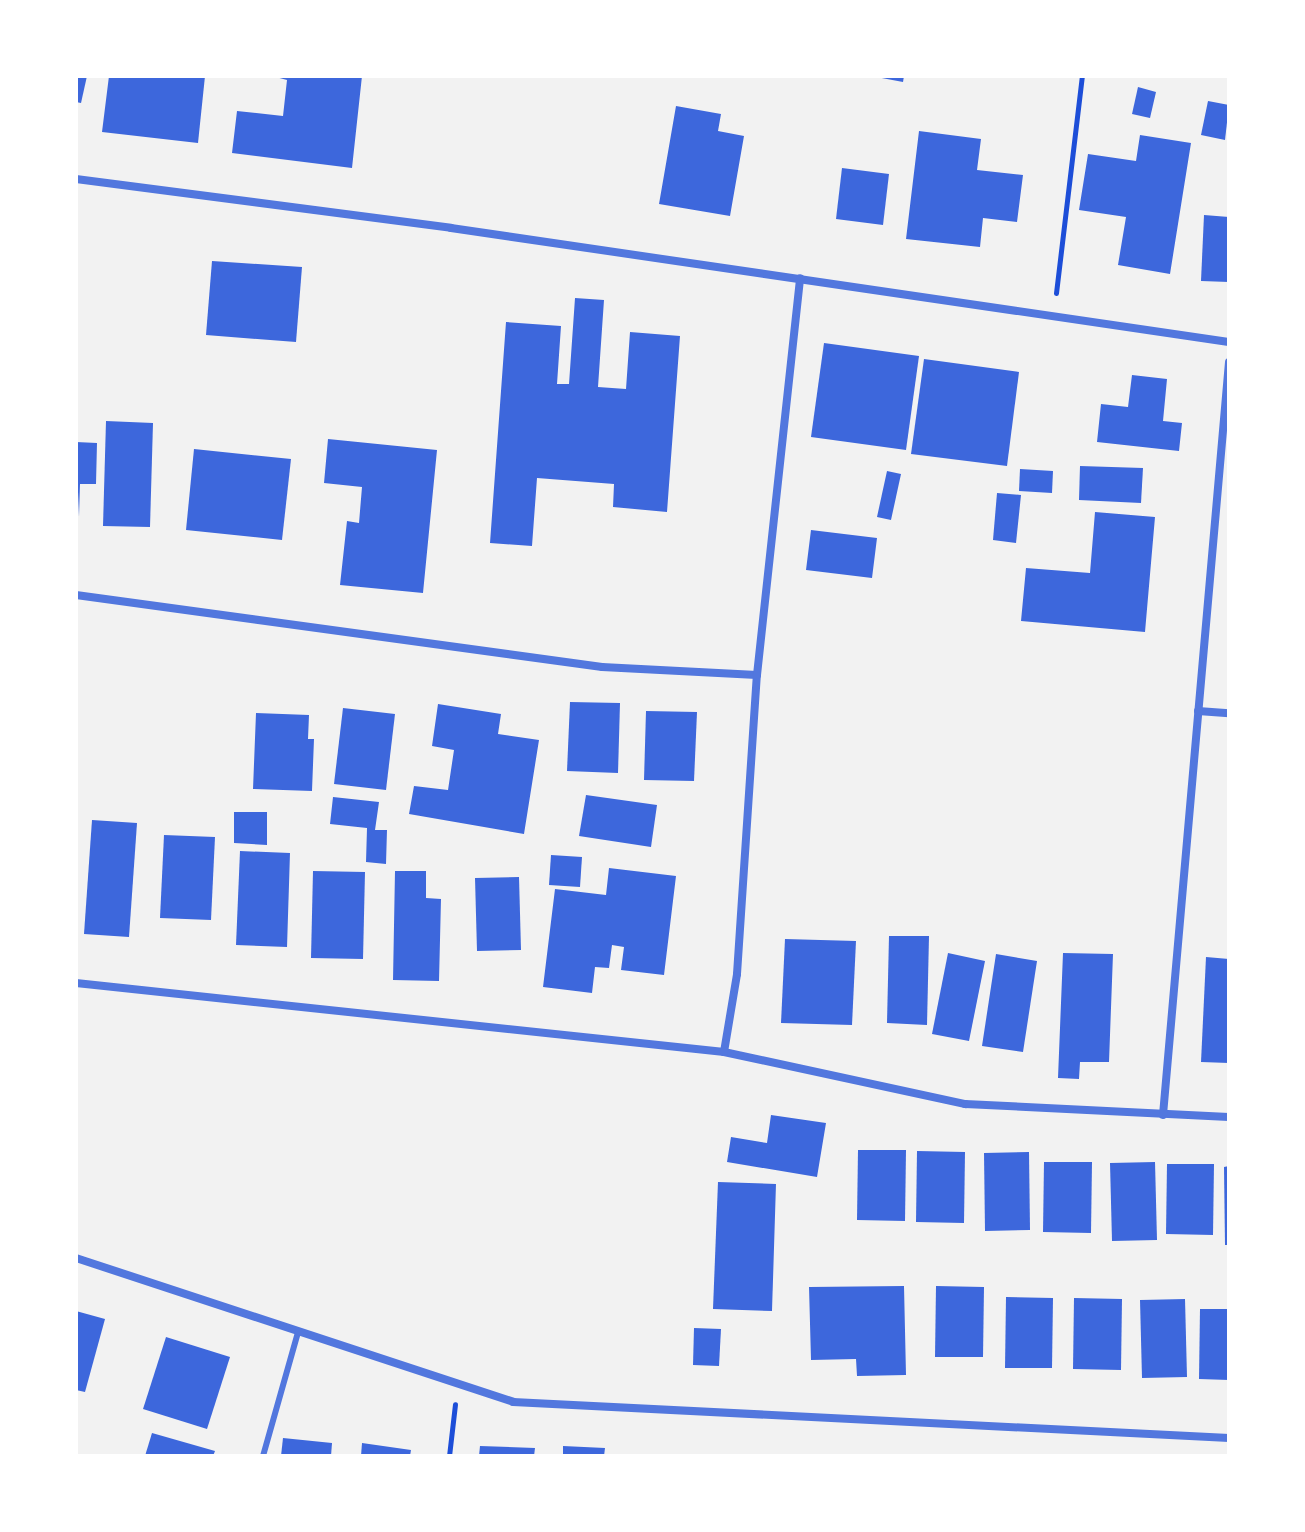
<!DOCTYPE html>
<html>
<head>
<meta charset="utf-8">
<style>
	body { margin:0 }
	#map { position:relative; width:1305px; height:1532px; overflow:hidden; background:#f2f2f2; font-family:"PT Sans",sans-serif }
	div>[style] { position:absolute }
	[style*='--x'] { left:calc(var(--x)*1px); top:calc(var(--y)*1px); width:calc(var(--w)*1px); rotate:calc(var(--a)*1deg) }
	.building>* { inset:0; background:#3d67dc }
	.path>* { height:5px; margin:-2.5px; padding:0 2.5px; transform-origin:2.5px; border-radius:2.5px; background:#1d4ed8 }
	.service>* { height:6px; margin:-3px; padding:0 3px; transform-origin:3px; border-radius:3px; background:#5277de }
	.minor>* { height:8px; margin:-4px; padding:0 4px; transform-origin:4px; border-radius:4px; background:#5277de }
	span { translate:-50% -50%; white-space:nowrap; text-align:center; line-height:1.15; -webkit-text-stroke:8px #fff; paint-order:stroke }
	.frame { position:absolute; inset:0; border:78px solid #fff; pointer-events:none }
</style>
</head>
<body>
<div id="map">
	<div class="building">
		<div style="clip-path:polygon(76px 76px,87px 76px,81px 103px,76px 102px)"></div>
		<div style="clip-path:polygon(109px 76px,205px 76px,198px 143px,102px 132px)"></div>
		<div style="clip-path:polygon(272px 76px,362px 76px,352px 168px,232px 153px,237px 111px,283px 116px,287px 80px)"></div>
		<div style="clip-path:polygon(871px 76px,904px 76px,903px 82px)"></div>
		<div style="clip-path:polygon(1138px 87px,1156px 92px,1150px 118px,1132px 114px)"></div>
		<div style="clip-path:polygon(1208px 101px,1229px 105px,1225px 140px,1201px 135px)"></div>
		<div style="clip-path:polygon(676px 106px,721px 114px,718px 131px,744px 136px,730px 216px,659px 204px)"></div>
		<div style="clip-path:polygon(919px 131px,981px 139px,977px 170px,1023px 175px,1017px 222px,983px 218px,980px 247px,906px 239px)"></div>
		<div style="clip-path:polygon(1140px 135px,1191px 143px,1170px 274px,1118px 265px,1126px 217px,1079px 210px,1088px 154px,1136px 161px)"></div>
		<div style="clip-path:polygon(842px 168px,889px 174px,883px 225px,836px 219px)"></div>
		<div style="clip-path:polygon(1204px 215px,1229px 217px,1229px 282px,1201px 281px)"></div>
		<div style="clip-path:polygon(212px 261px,302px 267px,296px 342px,206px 335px)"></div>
		<div style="clip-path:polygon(575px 298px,604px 300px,598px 387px,626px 389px,630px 332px,680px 336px,667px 512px,613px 507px,614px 484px,537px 478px,532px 546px,490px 543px,506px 322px,561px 326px,557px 384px,569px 384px)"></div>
		<div style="clip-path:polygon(824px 343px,919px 356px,906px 450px,811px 437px)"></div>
		<div style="clip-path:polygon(924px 359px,1019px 372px,1007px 466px,911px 454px)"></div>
		<div style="clip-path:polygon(1132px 375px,1167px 379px,1163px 421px,1182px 423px,1179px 451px,1097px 442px,1101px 404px,1128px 407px)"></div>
		<div style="clip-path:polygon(106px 421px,153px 423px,150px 527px,103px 526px)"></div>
		<div style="clip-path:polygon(328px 439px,437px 450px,423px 593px,340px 585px,347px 521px,359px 523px,362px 487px,324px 483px)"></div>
		<div style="clip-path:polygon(76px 442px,97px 443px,96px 484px,80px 484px,79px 517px)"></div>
		<div style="clip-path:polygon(194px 449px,291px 459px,282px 540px,186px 530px)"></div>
		<div style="clip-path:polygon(1080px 466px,1143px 468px,1141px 503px,1079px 500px)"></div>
		<div style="clip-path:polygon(1020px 469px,1053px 471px,1052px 493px,1019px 491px)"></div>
		<div style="clip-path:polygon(887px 471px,901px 474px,891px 520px,877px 517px)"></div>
		<div style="clip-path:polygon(997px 493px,1021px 495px,1016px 543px,993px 540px)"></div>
		<div style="clip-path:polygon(1095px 512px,1155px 517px,1145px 632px,1021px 621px,1026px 568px,1090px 573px)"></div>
		<div style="clip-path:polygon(811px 530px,877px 538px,872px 578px,806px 570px)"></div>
		<div style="clip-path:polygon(570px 702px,620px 703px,618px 773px,567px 771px)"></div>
		<div style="clip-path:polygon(438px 704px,501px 714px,498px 734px,539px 740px,524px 834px,409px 814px,414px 786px,448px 790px,454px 750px,432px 746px)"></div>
		<div style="clip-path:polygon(343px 708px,395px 714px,386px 790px,334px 784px)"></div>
		<div style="clip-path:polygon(646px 711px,697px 712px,694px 781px,644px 780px)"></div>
		<div style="clip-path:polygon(256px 713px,309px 715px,308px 739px,314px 739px,312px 791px,253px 789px)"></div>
		<div style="clip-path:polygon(586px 795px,657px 805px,651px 847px,579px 836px)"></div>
		<div style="clip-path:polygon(333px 797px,379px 802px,375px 830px,387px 830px,386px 864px,366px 862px,367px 828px,330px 824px)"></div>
		<div style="clip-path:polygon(234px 812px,267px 812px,267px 845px,234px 843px)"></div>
		<div style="clip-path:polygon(92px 820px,137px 823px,129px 937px,84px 934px)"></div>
		<div style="clip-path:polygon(164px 835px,215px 837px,211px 920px,160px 918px)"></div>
		<div style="clip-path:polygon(240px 851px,290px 853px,287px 947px,236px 945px)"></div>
		<div style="clip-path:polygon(551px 855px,582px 857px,580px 887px,549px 885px)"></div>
		<div style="clip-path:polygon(609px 868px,676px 876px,664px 975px,621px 970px,624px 947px,612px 945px,609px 968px,595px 967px,592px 993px,543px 987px,555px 889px,606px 895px)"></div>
		<div style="clip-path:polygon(313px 871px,365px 872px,363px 959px,311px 958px)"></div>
		<div style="clip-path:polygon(395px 871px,426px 871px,426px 898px,441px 899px,439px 981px,393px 980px)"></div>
		<div style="clip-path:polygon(519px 877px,521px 950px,477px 951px,475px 878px)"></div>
		<div style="clip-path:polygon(889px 936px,929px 936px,927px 1025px,887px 1023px)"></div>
		<div style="clip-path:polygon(785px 939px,856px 941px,852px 1025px,781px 1023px)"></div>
		<div style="clip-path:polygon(948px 953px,985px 961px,969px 1041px,932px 1034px)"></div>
		<div style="clip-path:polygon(1063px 953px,1113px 954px,1109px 1062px,1080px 1062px,1079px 1079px,1058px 1078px)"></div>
		<div style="clip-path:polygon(996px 954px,1037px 961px,1023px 1052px,982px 1046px)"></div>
		<div style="clip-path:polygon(1206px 957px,1229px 959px,1229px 1063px,1201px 1062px)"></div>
		<div style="clip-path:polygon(771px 1115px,826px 1123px,817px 1177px,727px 1162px,731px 1137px,767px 1143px)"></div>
		<div style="clip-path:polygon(858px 1150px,906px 1150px,905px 1221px,857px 1220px)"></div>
		<div style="clip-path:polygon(917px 1151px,965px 1152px,964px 1223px,916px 1222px)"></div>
		<div style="clip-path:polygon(1029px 1152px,1030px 1230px,985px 1231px,984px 1153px)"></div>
		<div style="clip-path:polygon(1044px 1162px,1092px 1162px,1091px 1233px,1043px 1232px)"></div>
		<div style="clip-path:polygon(1155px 1162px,1157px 1240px,1112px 1241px,1110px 1163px)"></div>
		<div style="clip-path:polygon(1167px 1164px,1214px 1164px,1213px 1235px,1166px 1234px)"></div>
		<div style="clip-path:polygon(1229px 1166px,1229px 1245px,1225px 1245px,1224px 1167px)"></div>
		<div style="clip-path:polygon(718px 1182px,776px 1184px,772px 1311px,713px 1309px)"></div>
		<div style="clip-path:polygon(904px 1286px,906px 1375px,857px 1376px,856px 1359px,811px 1360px,809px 1287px)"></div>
		<div style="clip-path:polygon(936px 1286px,984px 1287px,983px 1357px,935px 1357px)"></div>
		<div style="clip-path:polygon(1006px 1297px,1053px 1298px,1052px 1368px,1005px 1368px)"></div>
		<div style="clip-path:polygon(1074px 1298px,1122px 1299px,1121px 1370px,1073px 1369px)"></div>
		<div style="clip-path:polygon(1185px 1299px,1187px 1377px,1142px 1378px,1140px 1300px)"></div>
		<div style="clip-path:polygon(1200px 1309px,1229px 1309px,1229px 1380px,1199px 1379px)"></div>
		<div style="clip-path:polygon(76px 1311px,105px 1319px,85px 1392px,76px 1390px)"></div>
		<div style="clip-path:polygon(694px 1328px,721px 1329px,719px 1366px,693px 1365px)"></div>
		<div style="clip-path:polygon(166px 1337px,230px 1357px,207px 1429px,143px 1409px)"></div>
		<div style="clip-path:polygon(152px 1433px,215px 1451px,213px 1456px,145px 1456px)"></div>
		<div style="clip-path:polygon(283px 1438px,332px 1443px,331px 1456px,281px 1456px)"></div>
		<div style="clip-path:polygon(362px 1443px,411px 1450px,410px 1456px,361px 1456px)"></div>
		<div style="clip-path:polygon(480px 1446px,535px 1448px,534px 1456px,479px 1456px)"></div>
		<div style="clip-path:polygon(563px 1446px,605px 1448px,604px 1456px,563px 1456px)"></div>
	</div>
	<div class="path">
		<div style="--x:1056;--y:293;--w:219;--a:-83.2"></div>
		<div style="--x:449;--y:1456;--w:52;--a:-83.4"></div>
	</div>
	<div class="service">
		<div style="--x:263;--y:1456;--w:129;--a:-74.2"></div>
	</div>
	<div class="minor">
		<div style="--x:76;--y:179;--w:378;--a:7.4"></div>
		<div style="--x:451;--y:228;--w:786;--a:8.34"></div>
		<div style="--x:76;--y:595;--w:531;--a:7.79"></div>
		<div style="--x:602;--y:667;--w:155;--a:3"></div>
		<div style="--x:1198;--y:711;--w:31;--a:4"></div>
		<div style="--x:76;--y:983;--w:652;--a:6.08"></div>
		<div style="--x:724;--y:1052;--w:247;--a:12.2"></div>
		<div style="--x:965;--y:1104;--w:264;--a:2.8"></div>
		<div style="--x:724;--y:1052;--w:79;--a:-80.5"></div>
		<div style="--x:737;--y:974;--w:300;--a:-86.2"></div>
		<div style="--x:757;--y:675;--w:399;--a:-83.8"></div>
		<div style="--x:1163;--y:1115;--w:756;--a:-84.99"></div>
		<div style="--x:76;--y:1258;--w:460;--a:18.2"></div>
		<div style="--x:513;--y:1402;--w:717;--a:2.88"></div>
	</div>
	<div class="frame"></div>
</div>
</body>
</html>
